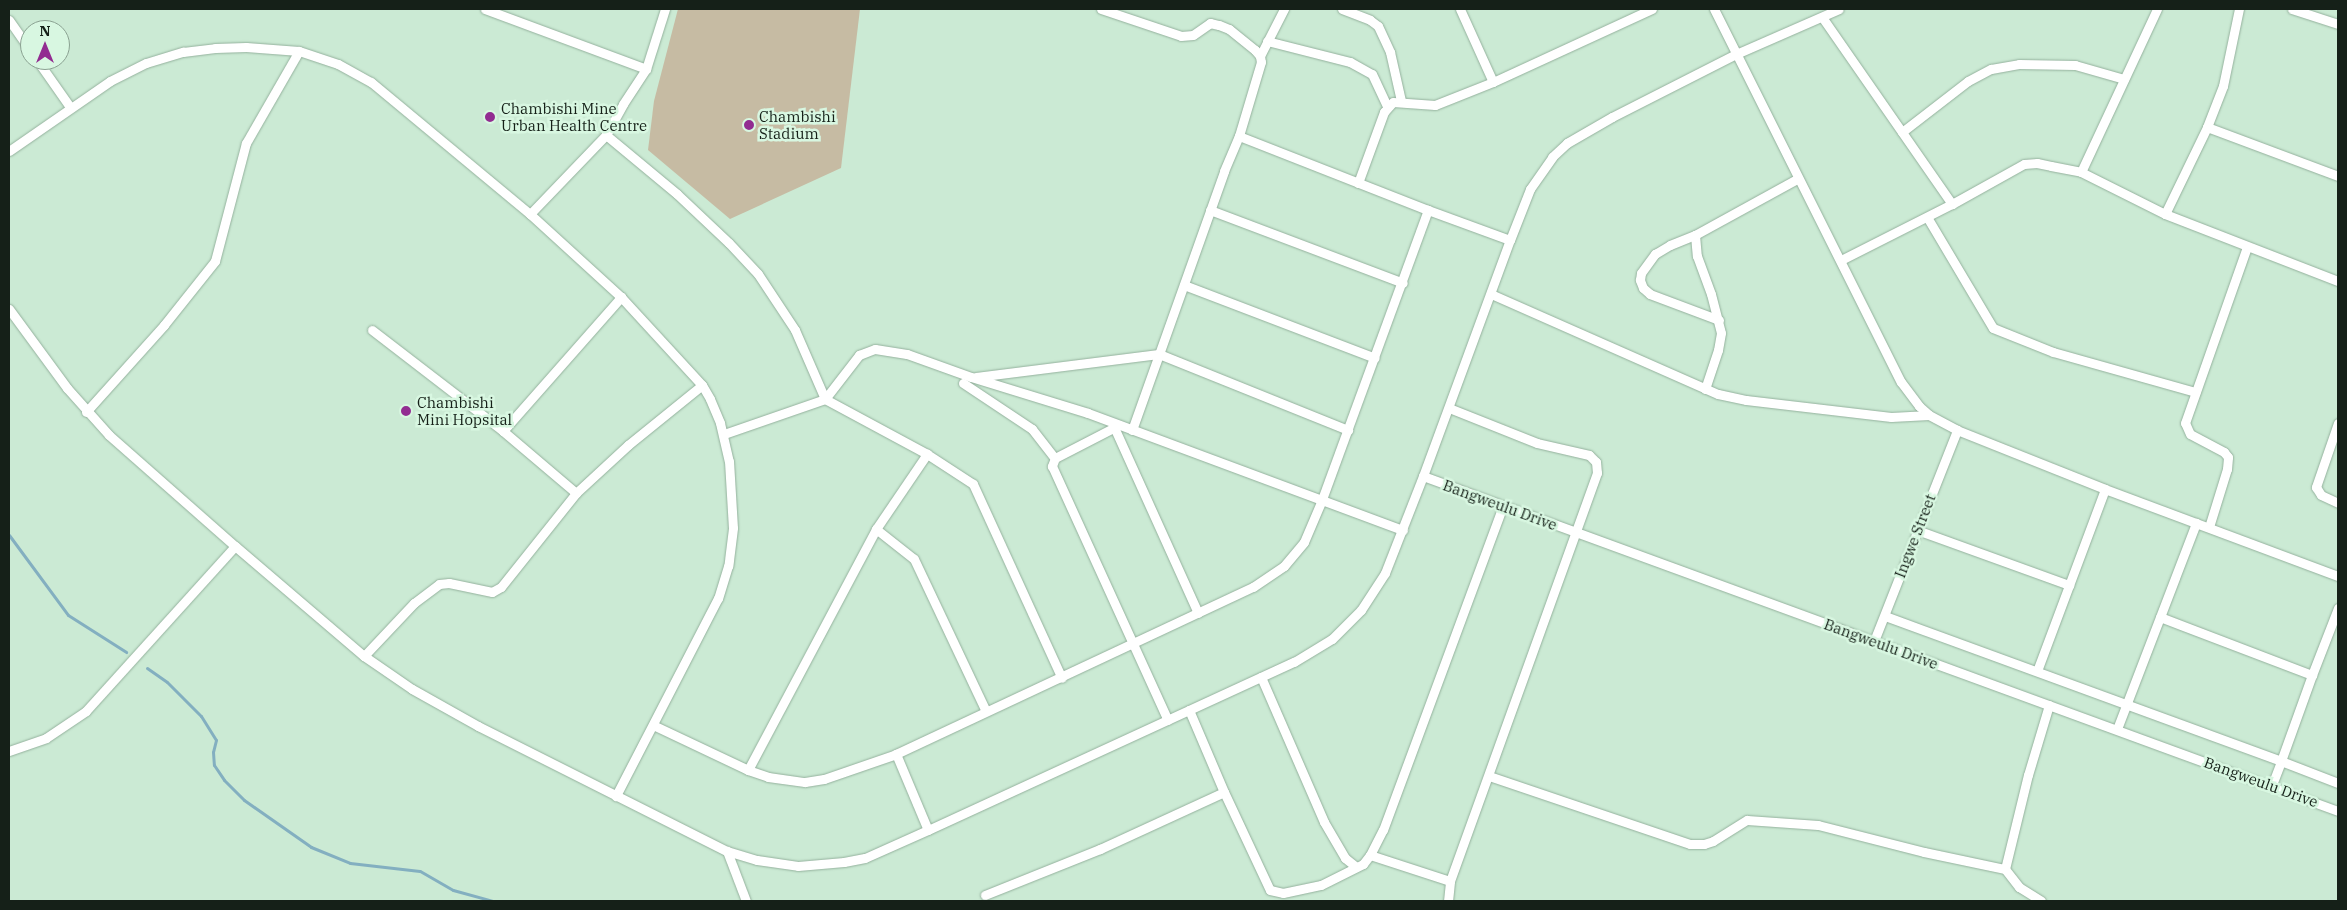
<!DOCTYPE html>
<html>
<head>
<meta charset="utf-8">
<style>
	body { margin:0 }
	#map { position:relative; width:2347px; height:910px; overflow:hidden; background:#cbead4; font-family:"IBM Plex Serif",serif }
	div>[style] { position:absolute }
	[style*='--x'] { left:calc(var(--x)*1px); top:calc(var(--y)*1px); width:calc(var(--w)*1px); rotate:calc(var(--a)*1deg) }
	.green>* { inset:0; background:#c6bba3 }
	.stream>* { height:3px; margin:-1.5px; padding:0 1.5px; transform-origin:1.5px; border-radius:1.5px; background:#83afc0 }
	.roads { filter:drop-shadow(0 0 1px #94b19d) drop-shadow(0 0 1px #94b19d) }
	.minor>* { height:9px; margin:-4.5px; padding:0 4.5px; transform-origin:4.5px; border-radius:4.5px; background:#fff }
	.dots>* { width:14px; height:14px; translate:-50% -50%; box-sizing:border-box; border:2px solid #d8f7e1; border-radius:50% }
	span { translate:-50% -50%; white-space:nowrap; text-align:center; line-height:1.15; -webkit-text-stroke:5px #d8f7e1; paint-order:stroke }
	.poi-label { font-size:15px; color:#152018 }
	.left { translate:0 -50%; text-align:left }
	.street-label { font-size:15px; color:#152018 }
	.frame { position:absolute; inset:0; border:10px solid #152018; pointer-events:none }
	.north { position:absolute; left:20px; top:20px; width:50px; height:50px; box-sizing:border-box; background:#d8f7e1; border:1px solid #8aa191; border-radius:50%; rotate:0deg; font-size:14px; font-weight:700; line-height:20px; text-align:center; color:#152018 }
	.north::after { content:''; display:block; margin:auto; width:18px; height:22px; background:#922c91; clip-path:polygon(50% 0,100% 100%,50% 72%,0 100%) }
</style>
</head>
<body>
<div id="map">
	<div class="green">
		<div style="clip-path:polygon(678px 9px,860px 9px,841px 168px,730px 219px,648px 150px,654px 101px)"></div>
	</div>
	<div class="stream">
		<div style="--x:9;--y:535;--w:99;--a:53.6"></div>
		<div style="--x:68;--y:615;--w:69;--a:32.5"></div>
		<div style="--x:147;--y:668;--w:24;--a:35"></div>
		<div style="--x:167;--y:682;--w:48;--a:45"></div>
		<div style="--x:201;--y:716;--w:28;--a:58"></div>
		<div style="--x:216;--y:740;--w:12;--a:104"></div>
		<div style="--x:213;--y:752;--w:13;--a:86"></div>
		<div style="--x:214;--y:765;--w:18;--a:56"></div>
		<div style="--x:224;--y:780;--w:28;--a:45"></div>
		<div style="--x:244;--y:800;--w:82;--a:35"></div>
		<div style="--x:311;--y:847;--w:42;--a:22.3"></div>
		<div style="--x:350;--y:863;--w:70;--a:6.5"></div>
		<div style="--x:420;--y:871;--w:38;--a:30"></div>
		<div style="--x:453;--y:890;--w:41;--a:15.4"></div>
	</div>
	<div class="roads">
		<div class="minor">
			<div style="--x:485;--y:9;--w:172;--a:20.4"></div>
			<div style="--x:1101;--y:9;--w:84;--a:18.6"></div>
			<div style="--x:1181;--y:36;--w:12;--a:-5"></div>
			<div style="--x:1193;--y:35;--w:21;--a:-35"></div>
			<div style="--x:1210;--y:23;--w:9;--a:13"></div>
			<div style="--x:1219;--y:25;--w:11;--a:22"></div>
			<div style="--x:1229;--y:29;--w:33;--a:39"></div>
			<div style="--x:1255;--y:50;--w:8;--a:50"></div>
			<div style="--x:1260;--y:56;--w:6;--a:81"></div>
			<div style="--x:1261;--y:62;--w:77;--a:106.6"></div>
			<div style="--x:1342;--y:9;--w:30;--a:21"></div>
			<div style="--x:1370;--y:20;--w:10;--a:37"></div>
			<div style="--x:1378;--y:26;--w:29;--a:65"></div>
			<div style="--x:1390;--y:52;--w:50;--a:77.3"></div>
			<div style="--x:1460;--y:9;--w:80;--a:65.7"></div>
			<div style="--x:1493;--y:82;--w:175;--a:-24.7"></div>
			<div style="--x:1714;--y:9;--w:417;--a:63.4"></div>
			<div style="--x:1901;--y:382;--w:30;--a:53"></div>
			<div style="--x:1919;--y:406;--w:13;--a:42"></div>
			<div style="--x:1929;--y:415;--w:32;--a:28"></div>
			<div style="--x:1957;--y:430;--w:159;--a:21.7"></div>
			<div style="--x:2105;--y:489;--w:249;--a:20.5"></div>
			<div style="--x:2292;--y:9;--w:48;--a:18.1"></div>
			<div style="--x:1822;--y:17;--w:228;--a:55.2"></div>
			<div style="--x:1952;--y:204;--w:82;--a:-29.1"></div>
			<div style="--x:2024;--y:164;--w:13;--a:-4"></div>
			<div style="--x:2037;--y:163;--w:14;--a:12"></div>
			<div style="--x:2051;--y:166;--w:31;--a:11"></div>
			<div style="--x:2081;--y:172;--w:94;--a:26.6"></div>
			<div style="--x:2165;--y:214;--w:186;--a:21.2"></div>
			<div style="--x:9;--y:20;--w:37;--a:55"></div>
			<div style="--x:1267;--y:41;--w:86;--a:14.2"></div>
			<div style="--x:1350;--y:62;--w:25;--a:29"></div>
			<div style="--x:1372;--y:74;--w:35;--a:65"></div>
			<div style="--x:1260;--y:56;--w:53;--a:-62.9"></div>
			<div style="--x:37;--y:60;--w:57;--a:54.9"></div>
			<div style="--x:2207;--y:127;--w:140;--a:20.5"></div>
			<div style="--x:1902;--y:132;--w:83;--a:-37.7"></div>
			<div style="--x:1968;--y:81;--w:26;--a:-28"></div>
			<div style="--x:1991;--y:69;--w:28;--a:-10"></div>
			<div style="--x:2019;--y:64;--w:56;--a:1"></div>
			<div style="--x:2075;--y:65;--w:51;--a:15.9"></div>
			<div style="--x:606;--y:135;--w:92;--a:39.7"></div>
			<div style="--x:677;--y:194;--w:71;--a:43.3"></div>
			<div style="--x:729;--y:243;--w:42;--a:46.9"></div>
			<div style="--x:758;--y:274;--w:67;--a:56.5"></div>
			<div style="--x:795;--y:330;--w:75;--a:66.5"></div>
			<div style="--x:825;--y:399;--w:116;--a:28.3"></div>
			<div style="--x:927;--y:454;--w:55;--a:33.1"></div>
			<div style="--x:973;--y:484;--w:213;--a:65.4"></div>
			<div style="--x:9;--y:151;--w:123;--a:-34.7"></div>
			<div style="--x:110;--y:81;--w:40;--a:-26.6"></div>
			<div style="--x:146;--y:63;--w:39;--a:-17"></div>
			<div style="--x:183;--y:52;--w:32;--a:-7"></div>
			<div style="--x:215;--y:48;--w:31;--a:-2"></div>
			<div style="--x:246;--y:47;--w:53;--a:4.3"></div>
			<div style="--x:299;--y:51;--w:41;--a:18.4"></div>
			<div style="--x:338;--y:64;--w:38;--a:29"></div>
			<div style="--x:371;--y:82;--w:207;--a:39.7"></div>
			<div style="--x:530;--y:214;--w:123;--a:42.4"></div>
			<div style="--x:621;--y:297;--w:120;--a:47.4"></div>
			<div style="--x:702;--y:385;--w:16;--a:60"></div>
			<div style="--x:710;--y:399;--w:26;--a:67"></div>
			<div style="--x:720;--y:423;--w:39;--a:77"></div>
			<div style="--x:729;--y:461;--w:67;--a:86.6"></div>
			<div style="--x:733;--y:528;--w:38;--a:97"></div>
			<div style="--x:728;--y:566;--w:34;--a:107"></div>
			<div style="--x:718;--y:598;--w:223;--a:117.3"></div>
			<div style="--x:2081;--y:172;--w:180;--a:-65"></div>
			<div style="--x:1358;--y:183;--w:76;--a:-69.9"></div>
			<div style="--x:1384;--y:112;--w:13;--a:-48"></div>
			<div style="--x:1393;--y:102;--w:42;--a:4.1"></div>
			<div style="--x:1435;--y:105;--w:62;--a:-21.6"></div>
			<div style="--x:1210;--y:210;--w:206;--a:20.7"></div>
			<div style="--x:530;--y:214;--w:110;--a:-46.1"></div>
			<div style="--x:606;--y:135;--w:35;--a:-61"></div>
			<div style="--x:623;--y:104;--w:42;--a:-56.7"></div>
			<div style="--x:646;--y:69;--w:63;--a:-72.4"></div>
			<div style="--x:2165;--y:214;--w:97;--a:-64.2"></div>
			<div style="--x:2207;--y:127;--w:44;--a:-68.7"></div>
			<div style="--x:2223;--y:86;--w:79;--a:-78.3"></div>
			<div style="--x:1927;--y:217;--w:129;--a:59.3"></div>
			<div style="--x:1993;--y:328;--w:65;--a:21.8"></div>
			<div style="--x:2053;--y:352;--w:148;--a:15.7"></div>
			<div style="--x:1695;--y:235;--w:21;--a:85"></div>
			<div style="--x:1697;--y:256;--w:40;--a:69.8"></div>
			<div style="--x:1711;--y:294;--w:40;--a:75.6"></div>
			<div style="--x:1721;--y:333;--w:17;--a:100"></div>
			<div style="--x:1718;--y:350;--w:41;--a:108.4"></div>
			<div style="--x:1841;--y:260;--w:124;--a:-26.8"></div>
			<div style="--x:1184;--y:285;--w:204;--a:20.9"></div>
			<div style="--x:1491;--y:294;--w:248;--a:23.8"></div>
			<div style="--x:1718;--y:394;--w:29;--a:12"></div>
			<div style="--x:1746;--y:400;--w:146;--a:6.7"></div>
			<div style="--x:1891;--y:417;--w:38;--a:-3"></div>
			<div style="--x:9;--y:309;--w:98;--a:53.7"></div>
			<div style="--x:67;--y:388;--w:63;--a:48.2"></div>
			<div style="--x:109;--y:435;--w:168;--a:41.4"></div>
			<div style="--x:235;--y:546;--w:170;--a:40.5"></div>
			<div style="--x:364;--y:656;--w:58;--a:34.5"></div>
			<div style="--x:412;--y:689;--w:76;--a:29.3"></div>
			<div style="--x:478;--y:726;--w:279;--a:26.7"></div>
			<div style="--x:727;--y:851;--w:31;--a:17"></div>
			<div style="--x:757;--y:860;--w:41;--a:8.3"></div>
			<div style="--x:798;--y:866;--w:46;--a:-5"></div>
			<div style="--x:844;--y:862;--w:21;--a:-11"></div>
			<div style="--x:865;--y:858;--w:69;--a:-24"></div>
			<div style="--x:928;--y:830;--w:403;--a:-24.7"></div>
			<div style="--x:1294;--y:662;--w:44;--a:-31.2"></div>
			<div style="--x:1332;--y:639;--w:41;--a:-45"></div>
			<div style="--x:1361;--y:610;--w:44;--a:-57"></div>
			<div style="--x:1385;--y:573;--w:104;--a:-68.6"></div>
			<div style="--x:1423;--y:476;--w:252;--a:-69.8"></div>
			<div style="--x:1510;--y:240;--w:55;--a:-68.6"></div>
			<div style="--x:1530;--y:189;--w:39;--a:-55"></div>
			<div style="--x:1552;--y:157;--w:21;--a:-43"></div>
			<div style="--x:1567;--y:143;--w:52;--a:-30"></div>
			<div style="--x:1612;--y:117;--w:139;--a:-26.9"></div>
			<div style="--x:1736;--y:54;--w:112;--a:-23.6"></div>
			<div style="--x:1719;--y:320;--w:74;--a:-159.4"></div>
			<div style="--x:1650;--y:294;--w:9;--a:-139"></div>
			<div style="--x:1643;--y:288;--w:9;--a:-111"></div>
			<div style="--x:1640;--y:280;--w:7;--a:-82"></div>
			<div style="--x:1641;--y:273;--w:24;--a:-54"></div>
			<div style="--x:1655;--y:254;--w:17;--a:-31"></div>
			<div style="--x:1670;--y:245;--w:27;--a:-22"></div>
			<div style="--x:1695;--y:235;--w:116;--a:-28.8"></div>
			<div style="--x:372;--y:330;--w:165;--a:37.6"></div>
			<div style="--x:503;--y:431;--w:96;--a:40.3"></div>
			<div style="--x:976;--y:377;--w:184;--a:-7.2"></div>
			<div style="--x:1159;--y:354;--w:204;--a:21.9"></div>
			<div style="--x:963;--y:383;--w:83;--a:33.7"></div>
			<div style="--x:1032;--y:429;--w:37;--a:52"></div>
			<div style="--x:86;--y:412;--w:117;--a:-48.1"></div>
			<div style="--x:164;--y:325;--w:82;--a:-51.4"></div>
			<div style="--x:215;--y:261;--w:122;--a:-75.3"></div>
			<div style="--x:246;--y:143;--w:106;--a:-60.1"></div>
			<div style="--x:2338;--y:423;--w:68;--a:109"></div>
			<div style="--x:2316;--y:487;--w:9;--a:58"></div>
			<div style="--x:2321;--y:495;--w:19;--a:25"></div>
			<div style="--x:1119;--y:425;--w:72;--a:152.7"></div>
			<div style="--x:1055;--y:458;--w:9;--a:111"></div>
			<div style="--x:1052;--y:466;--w:279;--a:65.5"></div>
			<div style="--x:1114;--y:427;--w:204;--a:65.7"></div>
			<div style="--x:1132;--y:430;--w:275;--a:-70.4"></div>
			<div style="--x:1224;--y:171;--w:38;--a:-67"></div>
			<div style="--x:1239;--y:136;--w:203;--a:21.4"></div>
			<div style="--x:503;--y:431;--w:179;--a:-48.6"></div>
			<div style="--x:724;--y:434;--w:107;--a:-19.1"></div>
			<div style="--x:825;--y:399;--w:56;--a:-52.3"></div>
			<div style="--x:859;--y:355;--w:17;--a:-21"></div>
			<div style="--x:875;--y:349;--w:32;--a:9"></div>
			<div style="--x:907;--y:354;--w:68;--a:19.8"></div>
			<div style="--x:971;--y:377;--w:122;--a:17.1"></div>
			<div style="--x:1088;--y:413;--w:336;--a:20.4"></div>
			<div style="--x:1423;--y:476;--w:974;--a:20.11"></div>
			<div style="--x:2209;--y:527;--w:61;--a:-72.8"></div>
			<div style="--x:2227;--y:469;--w:12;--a:-85"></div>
			<div style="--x:2228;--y:457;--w:6;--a:-129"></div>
			<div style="--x:2224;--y:452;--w:38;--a:-152"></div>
			<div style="--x:2190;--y:434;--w:12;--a:-114"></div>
			<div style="--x:2185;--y:423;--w:187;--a:-70.6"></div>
			<div style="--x:876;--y:529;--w:48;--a:38.3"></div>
			<div style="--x:914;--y:559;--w:168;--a:64.7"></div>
			<div style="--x:1917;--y:530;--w:162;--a:19.9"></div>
			<div style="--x:1885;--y:616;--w:422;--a:20.1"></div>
			<div style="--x:2281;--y:761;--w:91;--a:-70.2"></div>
			<div style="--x:2160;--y:617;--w:163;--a:20.9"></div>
			<div style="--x:2312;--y:675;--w:72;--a:-68.8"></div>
			<div style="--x:1874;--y:641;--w:227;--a:-68.5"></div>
			<div style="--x:364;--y:656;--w:73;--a:-46.7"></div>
			<div style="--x:414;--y:603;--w:31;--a:-37"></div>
			<div style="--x:439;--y:584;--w:10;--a:-6"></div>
			<div style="--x:449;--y:583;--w:44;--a:11.8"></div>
			<div style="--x:492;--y:592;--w:10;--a:-29"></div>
			<div style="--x:501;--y:587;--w:120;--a:-51.4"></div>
			<div style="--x:576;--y:493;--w:71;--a:-42.7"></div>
			<div style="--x:628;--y:445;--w:95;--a:-39"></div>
			<div style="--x:2037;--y:671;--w:194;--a:-69.5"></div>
			<div style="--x:1261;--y:677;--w:158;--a:66.5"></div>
			<div style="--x:1324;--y:822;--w:42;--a:59.7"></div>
			<div style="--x:1345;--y:858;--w:14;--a:39"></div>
			<div style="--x:1189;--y:710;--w:89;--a:66.9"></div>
			<div style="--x:1224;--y:792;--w:108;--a:64.9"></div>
			<div style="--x:1270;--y:890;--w:13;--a:13"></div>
			<div style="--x:1283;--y:893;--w:39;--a:-12"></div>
			<div style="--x:1321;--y:885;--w:47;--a:-26.6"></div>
			<div style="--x:1363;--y:864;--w:11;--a:-52"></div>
			<div style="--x:1370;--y:855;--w:28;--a:-63"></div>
			<div style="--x:1383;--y:830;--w:346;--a:-69.7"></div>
			<div style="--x:653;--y:725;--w:105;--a:25.3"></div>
			<div style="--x:748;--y:770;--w:21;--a:19"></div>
			<div style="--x:768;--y:777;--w:37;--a:8"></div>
			<div style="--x:805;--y:782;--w:19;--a:-9"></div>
			<div style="--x:824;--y:779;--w:76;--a:-19.1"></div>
			<div style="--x:896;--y:754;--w:394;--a:-25.1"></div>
			<div style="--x:1253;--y:587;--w:37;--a:-34"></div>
			<div style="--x:1284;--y:566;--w:31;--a:-50"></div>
			<div style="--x:1304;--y:542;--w:43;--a:-67"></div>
			<div style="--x:1321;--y:502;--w:311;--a:-69.9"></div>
			<div style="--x:1428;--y:210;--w:87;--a:20.1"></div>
			<div style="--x:2117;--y:729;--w:221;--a:-69"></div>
			<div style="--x:9;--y:751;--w:39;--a:-19"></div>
			<div style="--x:46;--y:738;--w:48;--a:-34"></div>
			<div style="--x:86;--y:711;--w:222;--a:-47.9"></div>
			<div style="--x:896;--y:754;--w:82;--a:67.2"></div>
			<div style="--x:748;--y:770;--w:273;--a:-62"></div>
			<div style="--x:876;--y:529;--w:91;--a:-55.8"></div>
			<div style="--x:1489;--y:776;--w:212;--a:18.7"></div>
			<div style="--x:1690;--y:844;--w:14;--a:0"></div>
			<div style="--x:1704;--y:844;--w:9;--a:-18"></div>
			<div style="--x:1713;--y:841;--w:40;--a:-32"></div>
			<div style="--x:1747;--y:820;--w:71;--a:4"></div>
			<div style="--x:1818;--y:825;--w:109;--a:14.3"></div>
			<div style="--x:1924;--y:852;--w:83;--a:11.9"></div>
			<div style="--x:2005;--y:869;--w:23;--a:52"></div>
			<div style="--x:2019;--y:887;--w:26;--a:32"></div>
			<div style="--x:2272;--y:785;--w:26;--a:-69"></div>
			<div style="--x:2281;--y:761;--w:61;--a:21.1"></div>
			<div style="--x:727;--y:851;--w:53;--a:69.2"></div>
			<div style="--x:1370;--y:855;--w:84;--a:18"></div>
			<div style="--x:1450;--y:881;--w:434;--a:-70.2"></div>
			<div style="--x:1597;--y:473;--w:11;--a:-95"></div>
			<div style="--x:1596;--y:462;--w:10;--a:-135"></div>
			<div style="--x:1589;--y:455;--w:53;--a:-167"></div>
			<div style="--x:1537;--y:443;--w:95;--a:-158.3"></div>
			<div style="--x:2005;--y:869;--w:97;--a:-76.3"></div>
			<div style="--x:2028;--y:775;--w:73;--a:-73.3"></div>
			<div style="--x:985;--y:895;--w:124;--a:-21.8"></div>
			<div style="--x:1100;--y:849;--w:136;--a:-24.7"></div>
			<div style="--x:1448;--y:901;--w:20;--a:-84"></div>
		</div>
	</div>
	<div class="dots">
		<div style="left:490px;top:117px;background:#922c91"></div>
		<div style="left:749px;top:125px;background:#922c91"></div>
		<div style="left:406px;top:411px;background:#922c91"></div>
	</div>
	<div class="poi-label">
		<span class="left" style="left:501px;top:117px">Chambishi Mine<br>Urban Health Centre</span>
		<span class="left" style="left:759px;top:125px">Chambishi<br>Stadium</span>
		<span class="left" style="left:417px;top:411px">Chambishi<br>Mini Hopsital</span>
	</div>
	<div class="street-label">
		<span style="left:1500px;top:505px;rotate:20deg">Bangweulu Drive</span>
		<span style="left:1915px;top:536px;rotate:-69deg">Ingwe Street</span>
		<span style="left:1881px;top:644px;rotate:20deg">Bangweulu Drive</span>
		<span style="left:2261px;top:782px;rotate:20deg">Bangweulu Drive</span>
	</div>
	<div class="frame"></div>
	<div class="north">N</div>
</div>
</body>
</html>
